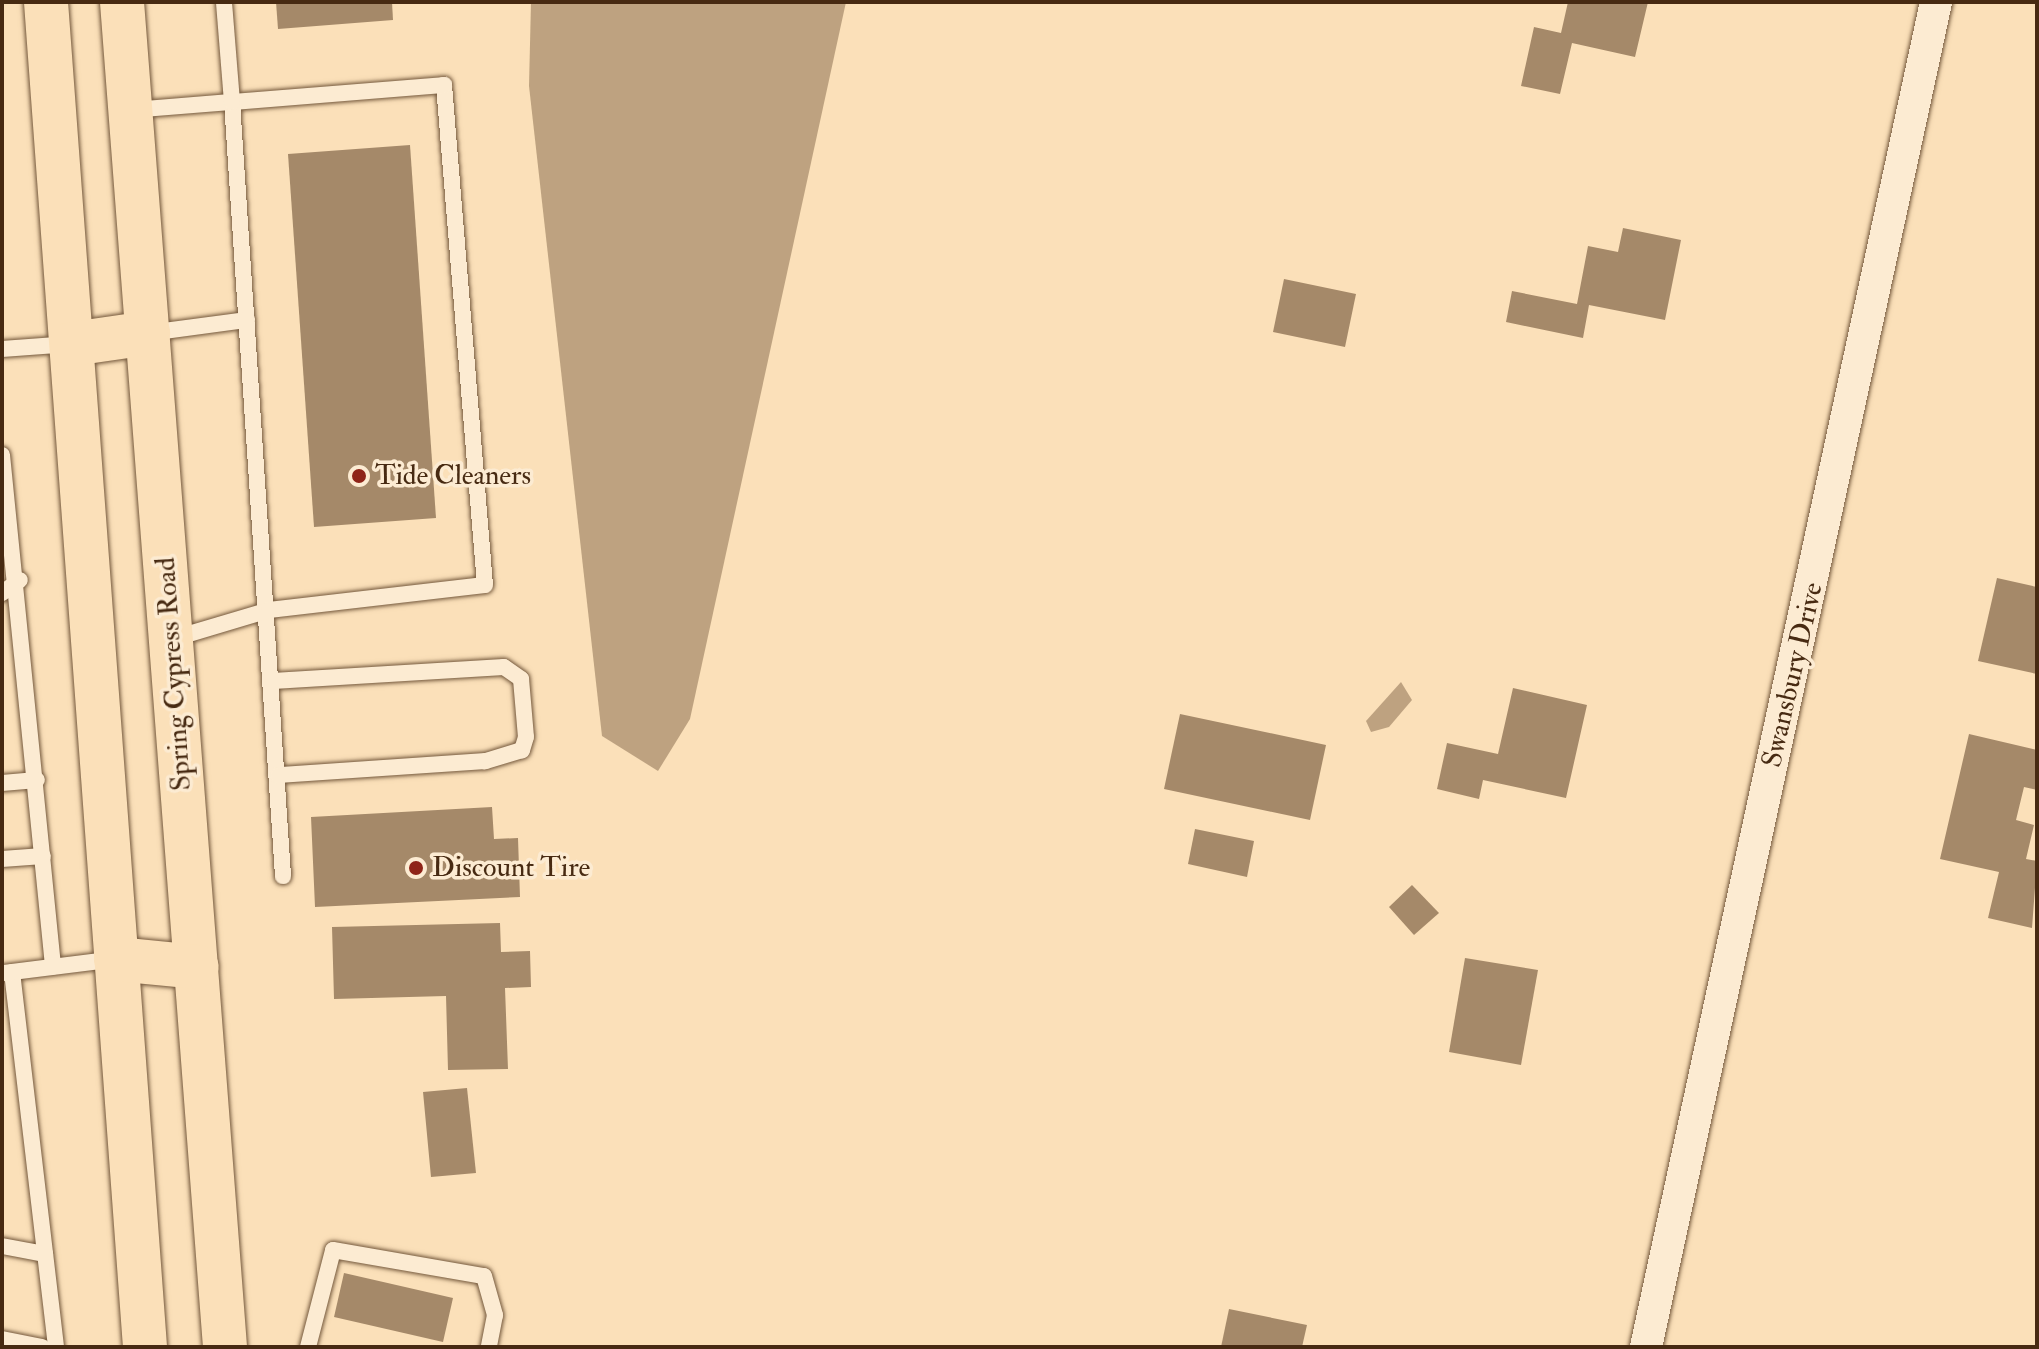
<!DOCTYPE html>
<html>
<head>
<meta charset="utf-8">
<style>
	body { margin:0 }
	#map { position:relative; width:2039px; height:1349px; overflow:hidden; background:#fbe0b9; font-family:"IM FELL Double Pica",serif }
	div>[style] { position:absolute }
	[style*='--x'] { left:calc(var(--x)*1px); top:calc(var(--y)*1px); width:calc(var(--w)*1px); rotate:calc(var(--a)*1deg) }
	.water>* { inset:0; background:#bea280 }
	.building>* { inset:0; background:#a58969 }
	.roads { filter:drop-shadow(0 0 2px #74583c) drop-shadow(0 0 2px #74583c) }
	.service>* { height:16px; margin:-8px; padding:0 8px; transform-origin:8px; border-radius:8px; background:#fcebd2 }
	.minor>* { height:32px; margin:-16px; padding:0 16px; transform-origin:16px; border-radius:16px; background:#fcebd2 }
	.primary>* { height:44px; margin:-22px; padding:0 22px; transform-origin:22px; border-radius:22px; background:#fbe0b9 }
	.dots>* { width:22px; height:22px; translate:-50% -50%; box-sizing:border-box; border:4px solid #fcebd2; border-radius:50% }
	span { translate:-50% -50%; white-space:nowrap; text-align:center; line-height:1.15; -webkit-text-stroke:7px #fcebd2; paint-order:stroke }
	.poi-label { font-size:28px; color:#472a12 }
	.left { translate:0 -50%; text-align:left }
	.street-label { font-size:28px; color:#472a12 }
	.frame { position:absolute; inset:0; border:4px solid #472a12; pointer-events:none }
</style>
</head>
<body>
<div id="map">
	<div class="water">
		<div style="clip-path:polygon(531px 2px,846px 2px,690px 719px,658px 771px,602px 736px,529px 86px)"></div>
		<div style="clip-path:polygon(1401px 682px,1412px 700px,1389px 727px,1371px 732px,1366px 721px)"></div>
	</div>
	<div class="building">
		<div style="clip-path:polygon(276px 2px,392px 2px,393px 20px,278px 29px)"></div>
		<div style="clip-path:polygon(1568px 2px,1648px 2px,1635px 57px,1572px 43px,1560px 94px,1521px 86px,1534px 27px,1561px 33px)"></div>
		<div style="clip-path:polygon(410px 145px,436px 518px,314px 527px,288px 154px)"></div>
		<div style="clip-path:polygon(1623px 228px,1681px 240px,1665px 320px,1589px 305px,1583px 338px,1506px 322px,1512px 291px,1577px 304px,1588px 246px,1618px 252px)"></div>
		<div style="clip-path:polygon(1284px 279px,1356px 294px,1345px 347px,1273px 332px)"></div>
		<div style="clip-path:polygon(1997px 578px,2037px 587px,2037px 674px,1978px 661px)"></div>
		<div style="clip-path:polygon(1513px 688px,1587px 705px,1566px 798px,1483px 780px,1479px 799px,1437px 789px,1447px 743px,1498px 754px)"></div>
		<div style="clip-path:polygon(1180px 714px,1326px 745px,1310px 820px,1164px 789px)"></div>
		<div style="clip-path:polygon(1969px 734px,2037px 750px,2037px 790px,2024px 787px,2016px 820px,2034px 825px,2026px 859px,2037px 861px,2032px 928px,1988px 918px,1999px 872px,1940px 859px)"></div>
		<div style="clip-path:polygon(492px 807px,494px 839px,518px 838px,520px 897px,315px 907px,311px 817px)"></div>
		<div style="clip-path:polygon(1195px 829px,1254px 841px,1247px 877px,1188px 864px)"></div>
		<div style="clip-path:polygon(1412px 885px,1439px 913px,1414px 935px,1389px 907px)"></div>
		<div style="clip-path:polygon(500px 923px,501px 952px,530px 951px,531px 987px,505px 988px,508px 1069px,448px 1070px,446px 996px,334px 999px,332px 927px)"></div>
		<div style="clip-path:polygon(1465px 958px,1538px 970px,1521px 1065px,1449px 1052px)"></div>
		<div style="clip-path:polygon(467px 1088px,476px 1173px,431px 1177px,423px 1092px)"></div>
		<div style="clip-path:polygon(344px 1273px,453px 1298px,443px 1342px,334px 1317px)"></div>
		<div style="clip-path:polygon(1229px 1309px,1307px 1325px,1302px 1347px,1221px 1347px)"></div>
	</div>
	<div class="roads">
		<div class="service">
			<div style="--x:132;--y:110;--w:100;--a:-4.6"></div>
			<div style="--x:232;--y:102;--w:776;--a:86.23"></div>
			<div style="--x:149;--y:333;--w:99;--a:-7.6"></div>
			<div style="--x:2;--y:349;--w:68;--a:-4.2"></div>
			<div style="--x:2;--y:455;--w:514;--a:84.3"></div>
			<div style="--x:2;--y:593;--w:22;--a:-36"></div>
			<div style="--x:172;--y:639;--w:101;--a:-16.6"></div>
			<div style="--x:269;--y:610;--w:217;--a:-6.6"></div>
			<div style="--x:485;--y:585;--w:502;--a:-94.69"></div>
			<div style="--x:444;--y:85;--w:213;--a:175.4"></div>
			<div style="--x:232;--y:102;--w:100;--a:-94.6"></div>
			<div style="--x:273;--y:681;--w:231;--a:-3.5"></div>
			<div style="--x:504;--y:667;--w:21;--a:35"></div>
			<div style="--x:521;--y:679;--w:58;--a:85.1"></div>
			<div style="--x:526;--y:737;--w:14;--a:107"></div>
			<div style="--x:522;--y:750;--w:39;--a:163"></div>
			<div style="--x:485;--y:761;--w:207;--a:176.1"></div>
			<div style="--x:2;--y:783;--w:35;--a:-5"></div>
			<div style="--x:2;--y:859;--w:41;--a:-4.2"></div>
			<div style="--x:12;--y:972;--w:378;--a:83.3"></div>
			<div style="--x:4;--y:973;--w:113;--a:-7.1"></div>
			<div style="--x:2;--y:1246;--w:44;--a:10.5"></div>
			<div style="--x:2;--y:1339;--w:41;--a:11.3"></div>
			<div style="--x:308;--y:1347;--w:100;--a:-75.5"></div>
			<div style="--x:333;--y:1250;--w:153;--a:9.8"></div>
			<div style="--x:484;--y:1276;--w:41;--a:74.2"></div>
			<div style="--x:495;--y:1315;--w:33;--a:101"></div>
		</div>
		<div class="minor">
			<div style="--x:1646;--y:1347;--w:1376;--a:-77.83"></div>
		</div>
		<div class="primary">
			<div style="--x:46;--y:2;--w:1349;--a:85.79"></div>
			<div style="--x:122;--y:2;--w:1349;--a:85.62"></div>
			<div style="--x:72;--y:344;--w:77;--a:-8.2"></div>
			<div style="--x:116;--y:959;--w:81;--a:5.6"></div>
		</div>
	</div>
	<div class="dots">
		<div style="left:359px;top:476px;background:#8f2418"></div>
		<div style="left:416px;top:868px;background:#8f2418"></div>
	</div>
	<div class="poi-label">
		<span class="left" style="left:375px;top:476px">Tide Cleaners</span>
		<span class="left" style="left:432px;top:868px">Discount Tire</span>
	</div>
	<div class="street-label">
		<span style="left:174px;top:674px;rotate:-94deg">Spring Cypress Road</span>
		<span style="left:1793px;top:675px;rotate:-77deg">Swansbury Drive</span>
	</div>
	<div class="frame"></div>
</div>
</body>
</html>
